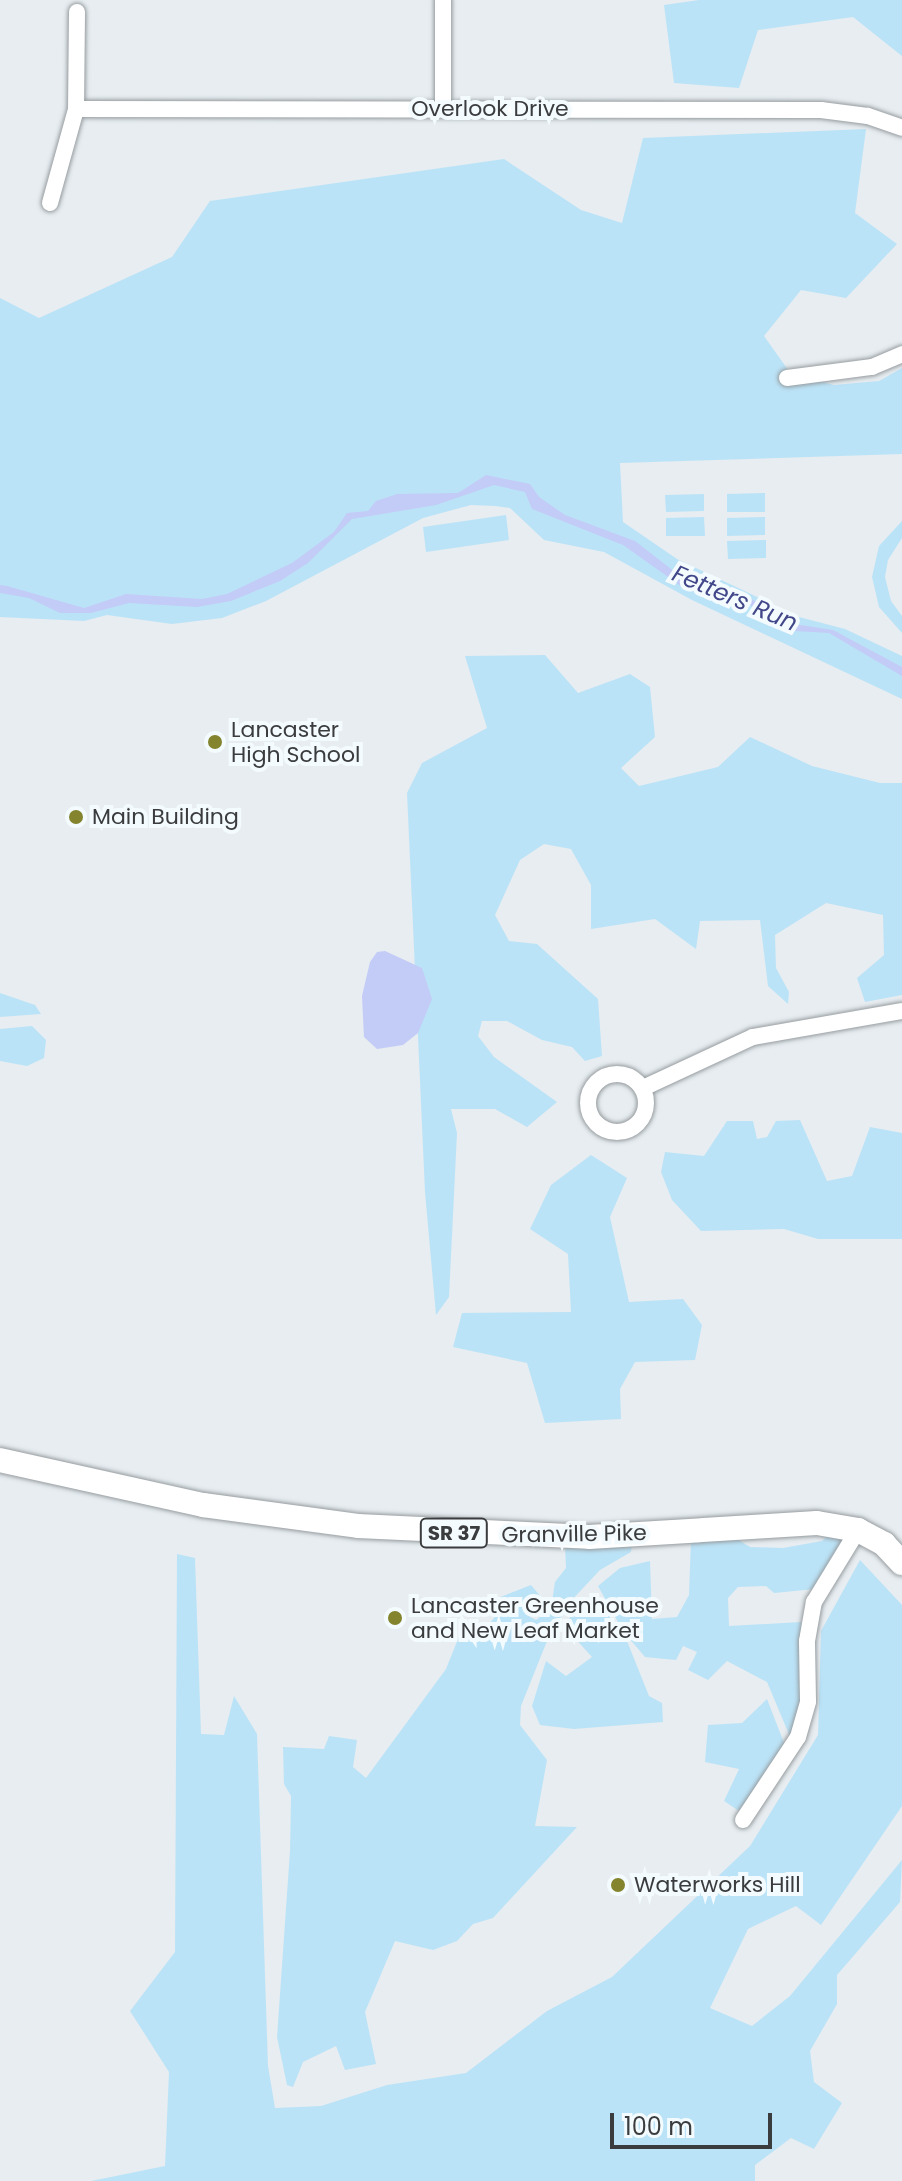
<!DOCTYPE html>
<html>
<head>
<meta charset="utf-8">
<style>
	body { margin:0 }
	#map { position:relative; width:902px; height:2181px; overflow:hidden; background:#e7edf1; font-family:Poppins,sans-serif }
	div>[style] { position:absolute }
	[style*='--x'] { left:calc(var(--x)*1px); top:calc(var(--y)*1px); width:calc(var(--w)*1px); rotate:calc(var(--a)*1deg) }
	.green>* { inset:0; background:#bbe3f7 }
	.water>* { inset:0; background:#c3cbf7 }
	.roads { filter:drop-shadow(0 0 2px #969c9f) drop-shadow(0 0 2px #969c9f) }
	.minor>* { height:16px; margin:-8px; padding:0 8px; transform-origin:8px; border-radius:8px; background:#fff }
	.minor>.ring { margin:-8px; padding:0; box-sizing:content-box; background:none; border:16px solid #fff; border-radius:50% }
	.highway>* { height:24px; margin:-12px; padding:0 12px; transform-origin:12px; border-radius:12px; background:#fff }
	.dots>* { width:22px; height:22px; translate:-50% -50%; box-sizing:border-box; border:4px solid #f4fbfe; border-radius:50% }
	span { translate:-50% -50%; white-space:nowrap; text-align:center; line-height:1.15; -webkit-text-stroke:8px #f4fbfe; paint-order:stroke }
	.shield-label span { padding:2px 6px; background:#f4fbfe; border:2px solid; border-radius:6px; -webkit-text-stroke-width:0 }
	.shield-label { font-size:20px; color:#3a3c3e; font-weight:700 }
	.street-label { font-size:22px; color:#3a3c3e }
	.poi-label { font-size:22px; color:#3a3c3e }
	.left { translate:0 -50%; text-align:left }
	.water-label { font-size:24px; color:#414789; font-style:italic }
	.scale { position:absolute; left:610px; top:2113px; width:162px; height:36px; box-sizing:border-box; border:4px solid #3a3c3e; border-top:0; padding-left:10px; font-size:24px; line-height:28px; white-space:nowrap; color:#3a3c3e; -webkit-text-stroke:6px #f4fbfe; paint-order:stroke }
</style>
</head>
<body>
<div id="map">
	<div class="green">
		<div style="clip-path:polygon(699px 0,902px 0,902px 56px,853px 17px,758px 30px,739px 88px,674px 83px,664px 5px)"></div>
		<div style="clip-path:polygon(866px 129px,855px 213px,897px 244px,846px 298px,801px 290px,764px 336px,791px 374px,834px 385px,879px 381px,902px 368px,902px 454px,620px 463px,623px 522px,677px 559px,799px 617px,845px 629px,902px 656px,902px 699px,692px 600px,604px 552px,544px 540px,510px 508px,495px 506px,471px 505px,423px 518px,266px 601px,222px 618px,172px 624px,107px 615px,84px 621px,0 617px,0 298px,39px 318px,172px 257px,210px 201px,504px 159px,581px 210px,622px 223px,643px 138px)"></div>
		<div style="clip-path:polygon(765px 493px,765px 512px,727px 512px,727px 494px)"></div>
		<div style="clip-path:polygon(704px 494px,704px 511px,666px 512px,665px 495px)"></div>
		<div style="clip-path:polygon(506px 515px,509px 540px,426px 552px,423px 527px)"></div>
		<div style="clip-path:polygon(704px 517px,705px 536px,666px 536px,666px 518px)"></div>
		<div style="clip-path:polygon(765px 517px,765px 535px,727px 536px,727px 518px)"></div>
		<div style="clip-path:polygon(902px 521px,902px 538px,888px 560px,885px 577px,891px 601px,902px 616px,902px 633px,879px 607px,872px 577px,879px 546px)"></div>
		<div style="clip-path:polygon(766px 540px,766px 558px,728px 559px,727px 541px)"></div>
		<div style="clip-path:polygon(545px 655px,578px 693px,630px 674px,650px 687px,655px 737px,621px 768px,639px 786px,718px 767px,750px 737px,812px 766px,880px 783px,902px 783px,902px 995px,865px 1002px,857px 978px,884px 955px,883px 915px,826px 903px,775px 935px,776px 968px,789px 992px,788px 1004px,768px 986px,760px 920px,700px 921px,696px 949px,655px 919px,591px 929px,591px 885px,571px 849px,544px 844px,520px 860px,495px 915px,509px 941px,537px 944px,598px 999px,602px 1056px,585px 1061px,572px 1047px,542px 1040px,507px 1021px,482px 1021px,478px 1036px,494px 1057px,557px 1102px,527px 1127px,495px 1109px,451px 1109px,457px 1133px,449px 1297px,436px 1315px,425px 1192px,407px 793px,422px 763px,487px 728px,465px 656px)"></div>
		<div style="clip-path:polygon(0 993px,35px 1005px,41px 1014px,0 1017px)"></div>
		<div style="clip-path:polygon(32px 1026px,46px 1040px,44px 1058px,27px 1066px,0 1061px,0 1029px)"></div>
		<div style="clip-path:polygon(800px 1120px,827px 1181px,852px 1176px,870px 1127px,902px 1133px,902px 1239px,818px 1239px,784px 1229px,701px 1231px,672px 1200px,661px 1172px,665px 1152px,704px 1156px,727px 1121px,753px 1121px,757px 1139px,767px 1137px,776px 1121px)"></div>
		<div style="clip-path:polygon(591px 1155px,627px 1178px,610px 1217px,629px 1302px,683px 1299px,702px 1325px,695px 1360px,635px 1362px,620px 1389px,621px 1419px,545px 1423px,527px 1363px,453px 1347px,462px 1313px,571px 1312px,568px 1254px,530px 1229px,551px 1185px)"></div>
		<div style="clip-path:polygon(832px 1531px,849px 1540px,815px 1589px,774px 1593px,766px 1586px,738px 1587px,728px 1598px,729px 1626px,801px 1622px,802px 1716px,791px 1739px,767px 1682px,727px 1661px,708px 1680px,688px 1670px,697px 1652px,683px 1646px,676px 1660px,645px 1657px,623px 1631px,598px 1586px,620px 1568px,650px 1561px,652px 1619px,677px 1617px,689px 1595px,691px 1539px,732px 1536px,750px 1547px,783px 1548px,822px 1541px)"></div>
		<div style="clip-path:polygon(632px 1544px,631px 1552px,600px 1570px,569px 1603px,547px 1641px,521px 1706px,520px 1725px,547px 1760px,535px 1826px,577px 1827px,493px 1918px,473px 1924px,457px 1941px,433px 1950px,395px 1941px,365px 2012px,376px 2064px,345px 2070px,336px 2046px,303px 2062px,293px 2087px,287px 2085px,277px 2037px,290px 1851px,291px 1796px,284px 1784px,283px 1747px,324px 1749px,329px 1736px,357px 1740px,353px 1767px,366px 1778px,446px 1669px,462px 1629px,488px 1626px,499px 1611px,498px 1598px,531px 1585px,541px 1597px,525px 1614px,536px 1620px,551px 1608px,555px 1582px,566px 1568px,565px 1545px)"></div>
		<div style="clip-path:polygon(177px 1554px,195px 1558px,201px 1734px,224px 1735px,234px 1696px,257px 1734px,268px 2066px,275px 2108px,321px 2106px,387px 2085px,466px 2073px,547px 2011px,612px 1977px,750px 1846px,818px 1735px,821px 1631px,860px 1560px,902px 1605px,902px 1806px,821px 1925px,796px 1906px,748px 1929px,710px 2008px,752px 2026px,790px 1996px,902px 1860px,900px 1902px,837px 1975px,837px 2004px,810px 2051px,814px 2082px,842px 2103px,814px 2149px,791px 2138px,755px 2165px,755px 2181px,91px 2181px,165px 2166px,169px 2072px,130px 2011px,175px 1952px)"></div>
		<div style="clip-path:polygon(594px 1595px,627px 1641px,649px 1696px,662px 1703px,663px 1722px,574px 1729px,540px 1725px,532px 1706px,546px 1661px,566px 1676px,592px 1657px,565px 1627px,573px 1612px)"></div>
		<div style="clip-path:polygon(767px 1699px,786px 1748px,742px 1813px,724px 1801px,739px 1769px,705px 1762px,708px 1725px,742px 1723px)"></div>
	</div>
	<div class="water">
		<div style="clip-path:polygon(486px 475px,530px 484px,539px 497px,565px 515px,635px 541px,675px 572px,753px 600px,794px 624px,833px 630px,902px 667px,902px 676px,829px 633px,795px 631px,751px 606px,685px 589px,623px 545px,532px 509px,525px 492px,494px 485px,436px 505px,352px 519px,308px 563px,280px 581px,231px 601px,197px 607px,129px 603px,91px 613px,60px 613px,29px 598px,0 593px,0 585px,7px 586px,84px 608px,126px 594px,202px 599px,227px 594px,292px 563px,334px 532px,347px 513px,368px 511px,376px 501px,397px 494px,458px 493px)"></div>
		<div style="clip-path:polygon(385px 951px,422px 968px,432px 999px,418px 1033px,403px 1045px,377px 1049px,364px 1037px,362px 996px,370px 962px,377px 952px)"></div>
	</div>
	<div class="roads">
		<div class="minor">
			<div style="--x:443;--y:108;--w:108;--a:-90"></div>
			<div style="--x:76;--y:109;--w:745;--a:0.08"></div>
			<div style="--x:821;--y:110;--w:47;--a:7.3"></div>
			<div style="--x:868;--y:116;--w:36;--a:19"></div>
			<div style="--x:50;--y:203;--w:98;--a:-74.5"></div>
			<div style="--x:76;--y:109;--w:97;--a:-89.4"></div>
			<div style="--x:787;--y:378;--w:86;--a:-7.4"></div>
			<div style="--x:872;--y:367;--w:33;--a:-23"></div>
			<div class="ring" style="left:588px;top:1074px;width:42px;height:42px"></div>
			<div style="--x:643;--y:1088;--w:121;--a:-24.9"></div>
			<div style="--x:753;--y:1037;--w:151;--a:-9.9"></div>
			<div style="--x:743;--y:1820;--w:100;--a:-56.5"></div>
			<div style="--x:798;--y:1737;--w:37;--a:-74"></div>
			<div style="--x:808;--y:1701;--w:60;--a:-91"></div>
			<div style="--x:807;--y:1641;--w:40;--a:-80"></div>
			<div style="--x:814;--y:1602;--w:84;--a:-58.6"></div>
		</div>
		<div class="highway">
			<div style="--x:0;--y:1460;--w:208;--a:12.5"></div>
			<div style="--x:203;--y:1505;--w:156;--a:7.7"></div>
			<div style="--x:358;--y:1526;--w:231;--a:2.7"></div>
			<div style="--x:589;--y:1537;--w:228;--a:-3.5"></div>
			<div style="--x:817;--y:1523;--w:42;--a:9.7"></div>
			<div style="--x:858;--y:1530;--w:30;--a:28"></div>
			<div style="--x:884;--y:1544;--w:26;--a:47"></div>
		</div>
	</div>
	<div class="dots">
		<div style="left:215px;top:742px;background:#83842d"></div>
		<div style="left:76px;top:817px;background:#83842d"></div>
		<div style="left:395px;top:1618px;background:#83842d"></div>
		<div style="left:618px;top:1885px;background:#83842d"></div>
	</div>
	<div class="shield-label">
		<span style="left:454px;top:1533px">SR 37</span>
	</div>
	<div class="street-label">
		<span style="left:490px;top:109px">Overlook Drive</span>
		<span style="left:574px;top:1534px;rotate:-1deg">Granville Pike</span>
	</div>
	<div class="poi-label">
		<span class="left" style="left:231px;top:742px">Lancaster<br>High School</span>
		<span class="left" style="left:92px;top:817px">Main Building</span>
		<span class="left" style="left:411px;top:1618px">Lancaster Greenhouse<br>and New Leaf Market</span>
		<span class="left" style="left:634px;top:1885px">Waterworks Hill</span>
	</div>
	<div class="water-label">
		<span style="left:735px;top:598px;rotate:23deg">Fetters Run</span>
	</div>
	<div class="scale">100 m</div>
</div>
</body>
</html>
